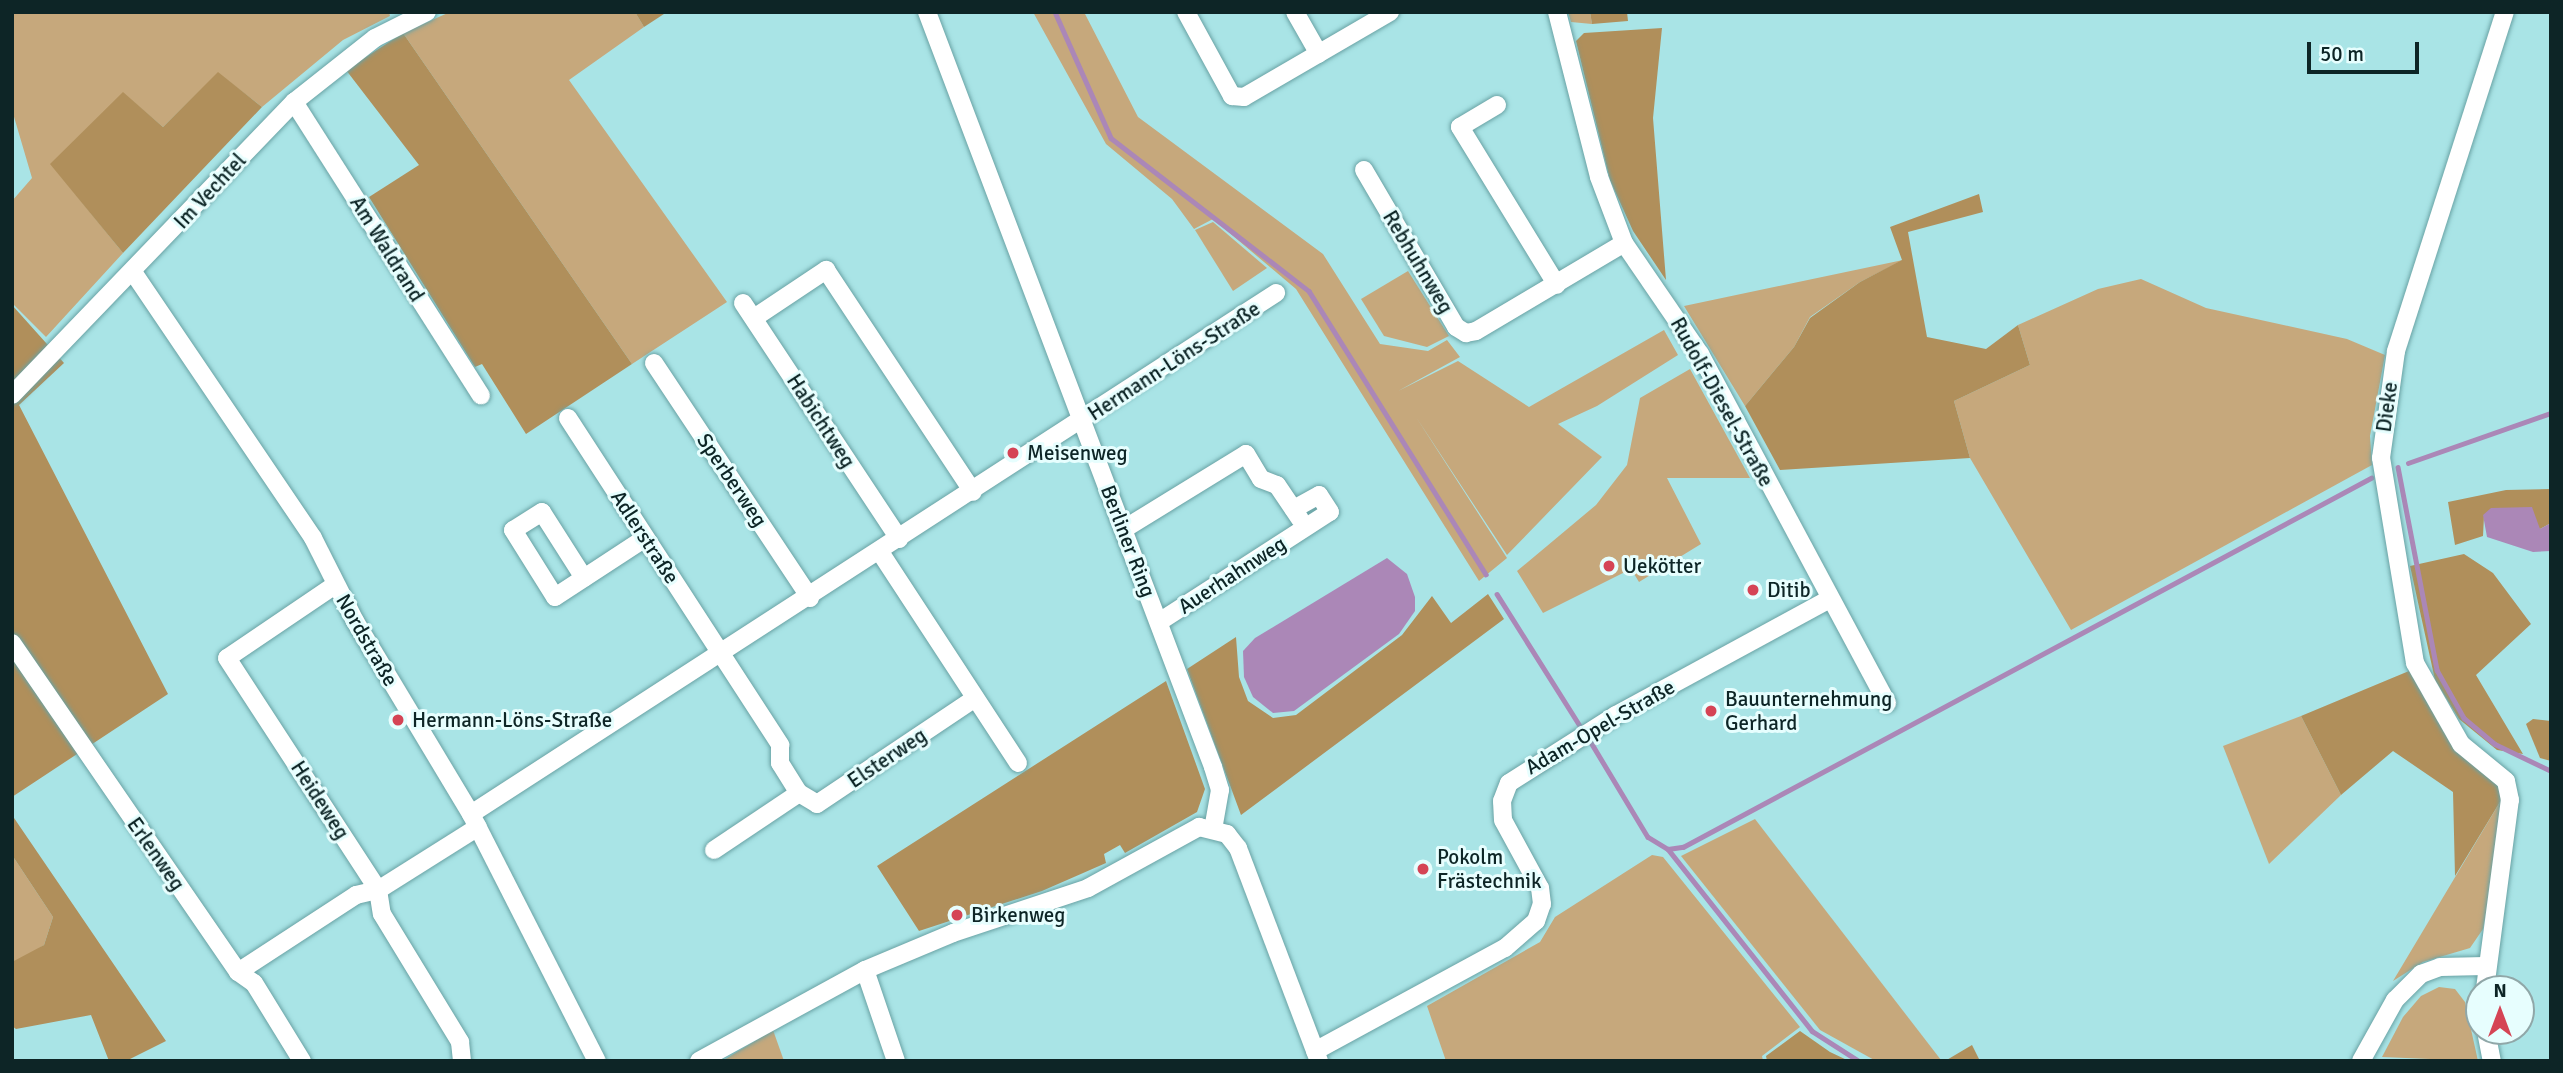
<!DOCTYPE html>
<html>
<head>
<meta charset="utf-8">
<style>
	body { margin:0 }
	#map { position:relative; width:2563px; height:1073px; overflow:hidden; background:#a9e4e6; font-family:Signika,sans-serif }
	div>[style] { position:absolute }
	[style*='--x'] { left:calc(var(--x)*1px); top:calc(var(--y)*1px); width:calc(var(--w)*1px); rotate:calc(var(--a)*1deg) }
	.green>* { inset:0; background:#c6a87c }
	.forest>* { inset:0; background:#b08f5b }
	.water>* { inset:0; background:#ab87b7 }
	.stream>* { height:4.5px; margin:-2.25px; padding:0 2.25px; transform-origin:2.25px; border-radius:2.25px; background:#ab87b7 }
	.roads { filter:drop-shadow(0 0 2px #69a2a4) drop-shadow(0 0 2px #69a2a4) }
	.street>* { height:18px; margin:-9px; padding:0 9px; transform-origin:9px; border-radius:9px; background:#fff }
	.dots>* { width:19px; height:19px; translate:-50% -50%; box-sizing:border-box; border:4px solid #e7fefe; border-radius:50% }
	span { translate:-50% -50%; white-space:nowrap; text-align:center; line-height:1.15; -webkit-text-stroke:6px #e7fefe; paint-order:stroke }
	.street-label { font-size:21px; color:#0d2526 }
	.poi-label { font-size:21px; color:#0d2526 }
	.left { translate:0 -50%; text-align:left }
	.frame { position:absolute; inset:0; border:14px solid #0d2526; pointer-events:none }
	.north { position:absolute; left:2465px; top:975px; width:70px; height:70px; box-sizing:border-box; background:#e7fefe; border:2px solid #90a7a8; border-radius:50%; rotate:0deg; font-size:19px; font-weight:700; line-height:28px; text-align:center; color:#0d2526 }
	.north::after { content:''; display:block; margin:auto; width:24px; height:32px; background:#d54455; clip-path:polygon(50% 0,100% 100%,50% 72%,0 100%) }
	.scale { position:absolute; left:2307px; top:42px; width:112px; height:32px; box-sizing:border-box; border:4px solid #0d2526; border-top:0; padding-left:9px; font-size:21px; line-height:24px; white-space:nowrap; color:#0d2526; -webkit-text-stroke:5px #e7fefe; paint-order:stroke }
</style>
</head>
<body>
<div id="map">
	<div class="green">
		<div style="clip-path:polygon(12px 12px,389px 12px,390px 16px,343px 40px,262px 107px,218px 73px,163px 127px,123px 93px,51px 164px,123px 253px,46px 337px,12px 303px,12px 201px,32px 178px,12px 110px)"></div>
		<div style="clip-path:polygon(450px 12px,635px 12px,644px 27px,569px 80px,727px 302px,632px 364px,403px 33px)"></div>
		<div style="clip-path:polygon(1033px 12px,1084px 12px,1138px 117px,1323px 254px,1380px 344px,1428px 351px,1447px 340px,1460px 357px,1398px 391px,1458px 361px,1529px 407px,1664px 330px,1678px 355px,1597px 406px,1558px 424px,1602px 457px,1507px 555px,1416px 417px,1507px 558px,1479px 581px,1296px 289px,1213px 219px,1194px 229px,1172px 199px,1106px 144px)"></div>
		<div style="clip-path:polygon(1568px 12px,1590px 12px,1592px 24px,1571px 22px)"></div>
		<div style="clip-path:polygon(1213px 222px,1267px 268px,1233px 291px,1195px 230px)"></div>
		<div style="clip-path:polygon(1903px 260px,1860px 282px,1810px 317px,1794px 347px,1745px 406px,1684px 306px)"></div>
		<div style="clip-path:polygon(1408px 271px,1449px 336px,1427px 347px,1384px 336px,1361px 299px)"></div>
		<div style="clip-path:polygon(2141px 279px,2206px 308px,2347px 339px,2385px 355px,2370px 436px,2372px 465px,2071px 630px,1970px 458px,1954px 401px,2030px 365px,2018px 325px,2098px 289px)"></div>
		<div style="clip-path:polygon(1690px 369px,1750px 478px,1667px 478px,1701px 544px,1639px 582px,1631px 569px,1543px 613px,1517px 571px,1596px 505px,1627px 465px,1640px 398px)"></div>
		<div style="clip-path:polygon(2301px 716px,2341px 795px,2269px 864px,2223px 746px)"></div>
		<div style="clip-path:polygon(2503px 797px,2503px 823px,2483px 929px,2470px 948px,2423px 962px,2393px 981px)"></div>
		<div style="clip-path:polygon(1755px 819px,1941px 1060px,1941px 1061px,1876px 1061px,1820px 1030px,1681px 856px)"></div>
		<div style="clip-path:polygon(12px 855px,53px 917px,44px 945px,16px 964px,12px 962px)"></div>
		<div style="clip-path:polygon(1652px 855px,1663px 857px,1800px 1027px,1762px 1056px,1763px 1061px,1446px 1061px,1427px 1006px,1540px 942px,1555px 917px)"></div>
		<div style="clip-path:polygon(2439px 987px,2455px 989px,2465px 1002px,2478px 1061px,2382px 1057px,2403px 1017px,2421px 996px)"></div>
		<div style="clip-path:polygon(773px 1030px,784px 1061px,722px 1061px)"></div>
	</div>
	<div class="forest">
		<div style="clip-path:polygon(635px 12px,667px 12px,644px 27px)"></div>
		<div style="clip-path:polygon(1590px 12px,1627px 12px,1628px 21px,1592px 24px)"></div>
		<div style="clip-path:polygon(1662px 28px,1653px 118px,1666px 280px,1633px 231px,1610px 180px,1576px 41px,1584px 33px)"></div>
		<div style="clip-path:polygon(403px 33px,632px 364px,526px 434px,482px 364px,475px 367px,369px 197px,419px 165px,346px 70px)"></div>
		<div style="clip-path:polygon(218px 72px,262px 107px,123px 253px,50px 164px,123px 92px,163px 127px)"></div>
		<div style="clip-path:polygon(1979px 194px,1983px 212px,1908px 232px,1927px 337px,1986px 349px,2018px 325px,2030px 365px,1954px 401px,1970px 458px,1780px 470px,1745px 406px,1794px 347px,1810px 318px,1860px 282px,1902px 260px,1890px 227px)"></div>
		<div style="clip-path:polygon(12px 305px,64px 363px,19px 405px,168px 694px,12px 797px)"></div>
		<div style="clip-path:polygon(2551px 489px,2551px 523px,2540px 529px,2484px 516px,2483px 536px,2455px 545px,2448px 502px,2506px 490px)"></div>
		<div style="clip-path:polygon(2464px 554px,2493px 573px,2531px 624px,2476px 675px,2523px 754px,2497px 750px,2459px 719px,2435px 680px,2410px 566px)"></div>
		<div style="clip-path:polygon(1488px 594px,1504px 619px,1241px 815px,1187px 669px,1236px 637px,1239px 677px,1248px 701px,1273px 718px,1296px 715px,1402px 635px,1432px 596px,1451px 623px)"></div>
		<div style="clip-path:polygon(2409px 671px,2452px 738px,2495px 781px,2503px 797px,2455px 876px,2453px 792px,2393px 751px,2341px 795px,2301px 716px)"></div>
		<div style="clip-path:polygon(1166px 681px,1205px 789px,1197px 812px,1125px 853px,1120px 845px,1104px 854px,1106px 863px,1042px 891px,919px 931px,877px 866px)"></div>
		<div style="clip-path:polygon(2533px 719px,2551px 721px,2551px 761px,2540px 758px,2526px 724px)"></div>
		<div style="clip-path:polygon(12px 815px,166px 1041px,126px 1061px,109px 1061px,91px 1015px,16px 1029px,12px 1026px,12px 962px,44px 945px,53px 917px,12px 855px)"></div>
		<div style="clip-path:polygon(1800px 1031px,1830px 1052px,1849px 1061px,1767px 1061px,1766px 1056px)"></div>
		<div style="clip-path:polygon(1972px 1045px,1980px 1061px,1945px 1061px)"></div>
	</div>
	<div class="water">
		<div style="clip-path:polygon(2532px 507px,2540px 529px,2551px 523px,2551px 551px,2533px 552px,2487px 537px,2483px 515px,2491px 508px)"></div>
		<div style="clip-path:polygon(1387px 558px,1407px 574px,1415px 597px,1415px 611px,1399px 634px,1294px 711px,1273px 713px,1253px 697px,1244px 677px,1243px 651px,1255px 638px)"></div>
	</div>
	<div class="stream">
		<div style="--x:1055;--y:12;--w:138;--a:66"></div>
		<div style="--x:1111;--y:138;--w:250;--a:37.7"></div>
		<div style="--x:1309;--y:291;--w:334;--a:58"></div>
		<div style="--x:2408;--y:463;--w:151;--a:-19.3"></div>
		<div style="--x:2398;--y:467;--w:207;--a:79.1"></div>
		<div style="--x:2437;--y:670;--w:55;--a:60.6"></div>
		<div style="--x:2464;--y:718;--w:40;--a:40"></div>
		<div style="--x:2495;--y:744;--w:62;--a:25.7"></div>
		<div style="--x:1497;--y:594;--w:163;--a:57.8"></div>
		<div style="--x:1589;--y:739;--w:114;--a:59"></div>
		<div style="--x:1648;--y:837;--w:23;--a:31"></div>
		<div style="--x:1668;--y:849;--w:15;--a:-8"></div>
		<div style="--x:1683;--y:847;--w:781;--a:-28.21"></div>
		<div style="--x:1668;--y:849;--w:232;--a:51.6"></div>
		<div style="--x:1812;--y:1031;--w:56;--a:32.6"></div>
	</div>
	<div class="roads">
		<div class="street">
			<div style="--x:927;--y:12;--w:807;--a:69.25"></div>
			<div style="--x:1213;--y:767;--w:24;--a:73"></div>
			<div style="--x:1220;--y:790;--w:39;--a:100"></div>
			<div style="--x:1186;--y:12;--w:96;--a:61.3"></div>
			<div style="--x:1232;--y:96;--w:12;--a:5"></div>
			<div style="--x:1244;--y:97;--w:169;--a:-30.2"></div>
			<div style="--x:1295;--y:12;--w:48;--a:60.3"></div>
			<div style="--x:1557;--y:12;--w:170;--a:75.7"></div>
			<div style="--x:1599;--y:177;--w:71;--a:69.3"></div>
			<div style="--x:1624;--y:243;--w:135;--a:55.6"></div>
			<div style="--x:1700;--y:354;--w:396;--a:61.8"></div>
			<div style="--x:294;--y:102;--w:348;--a:57.5"></div>
			<div style="--x:1497;--y:105;--w:43;--a:149.3"></div>
			<div style="--x:1460;--y:127;--w:185;--a:58.5"></div>
			<div style="--x:1364;--y:170;--w:182;--a:59.6"></div>
			<div style="--x:1456;--y:327;--w:12;--a:31"></div>
			<div style="--x:1466;--y:333;--w:10;--a:-11"></div>
			<div style="--x:1476;--y:331;--w:172;--a:-30.7"></div>
			<div style="--x:133;--y:272;--w:321;--a:55.9"></div>
			<div style="--x:313;--y:538;--w:93;--a:63.2"></div>
			<div style="--x:355;--y:621;--w:225;--a:59"></div>
			<div style="--x:471;--y:814;--w:277;--a:63"></div>
			<div style="--x:743;--y:303;--w:283;--a:56.5"></div>
			<div style="--x:754;--y:318;--w:87;--a:-33.7"></div>
			<div style="--x:826;--y:270;--w:266;--a:56.5"></div>
			<div style="--x:654;--y:363;--w:282;--a:56.4"></div>
			<div style="--x:12;--y:395;--w:407;--a:-46.1"></div>
			<div style="--x:294;--y:102;--w:103;--a:-38.3"></div>
			<div style="--x:375;--y:38;--w:58;--a:-26.6"></div>
			<div style="--x:568;--y:418;--w:390;--a:57"></div>
			<div style="--x:780;--y:745;--w:18;--a:90"></div>
			<div style="--x:780;--y:763;--w:36;--a:58"></div>
			<div style="--x:799;--y:793;--w:21;--a:31"></div>
			<div style="--x:817;--y:804;--w:189;--a:-33.8"></div>
			<div style="--x:1124;--y:529;--w:143;--a:-31.6"></div>
			<div style="--x:1246;--y:454;--w:29;--a:59"></div>
			<div style="--x:1261;--y:479;--w:17;--a:21"></div>
			<div style="--x:1277;--y:485;--w:41;--a:55.9"></div>
			<div style="--x:880;--y:552;--w:252;--a:56.8"></div>
			<div style="--x:584;--y:578;--w:78;--a:-122.5"></div>
			<div style="--x:542;--y:512;--w:34;--a:148"></div>
			<div style="--x:513;--y:530;--w:79;--a:57.9"></div>
			<div style="--x:555;--y:597;--w:108;--a:-33.2"></div>
			<div style="--x:335;--y:585;--w:130;--a:145.9"></div>
			<div style="--x:227;--y:658;--w:277;--a:56.9"></div>
			<div style="--x:378;--y:890;--w:24;--a:81"></div>
			<div style="--x:382;--y:914;--w:150;--a:58.6"></div>
			<div style="--x:460;--y:1042;--w:19;--a:84"></div>
			<div style="--x:1159;--y:622;--w:203;--a:-32.8"></div>
			<div style="--x:1330;--y:512;--w:20;--a:-123"></div>
			<div style="--x:1319;--y:495;--w:29;--a:151"></div>
			<div style="--x:12;--y:643;--w:399;--a:55.5"></div>
			<div style="--x:238;--y:972;--w:19;--a:35"></div>
			<div style="--x:254;--y:983;--w:92;--a:58.4"></div>
			<div style="--x:471;--y:814;--w:959;--a:-32.91"></div>
			<div style="--x:714;--y:850;--w:102;--a:-33.8"></div>
			<div style="--x:865;--y:970;--w:96;--a:71.2"></div>
			<div style="--x:238;--y:972;--w:141;--a:-33.1"></div>
			<div style="--x:356;--y:895;--w:23;--a:-13"></div>
			<div style="--x:378;--y:890;--w:118;--a:-32.2"></div>
			<div style="--x:2485;--y:989;--w:191;--a:-82.5"></div>
			<div style="--x:2510;--y:800;--w:19;--a:-102"></div>
			<div style="--x:2506;--y:781;--w:58;--a:-140.6"></div>
			<div style="--x:2461;--y:744;--w:93;--a:-119.6"></div>
			<div style="--x:2415;--y:663;--w:208;--a:-99.4"></div>
			<div style="--x:2381;--y:458;--w:108;--a:-82"></div>
			<div style="--x:2396;--y:351;--w:356;--a:-72.2"></div>
			<div style="--x:2486;--y:1031;--w:31;--a:79"></div>
			<div style="--x:1315;--y:1051;--w:216;--a:-28.5"></div>
			<div style="--x:1505;--y:948;--w:41;--a:-41.1"></div>
			<div style="--x:1536;--y:921;--w:18;--a:-71"></div>
			<div style="--x:1542;--y:904;--w:16;--a:-97"></div>
			<div style="--x:1540;--y:888;--w:77;--a:-118.6"></div>
			<div style="--x:1503;--y:820;--w:19;--a:-93"></div>
			<div style="--x:1502;--y:801;--w:19;--a:-69"></div>
			<div style="--x:1509;--y:783;--w:127;--a:-32.4"></div>
			<div style="--x:1616;--y:715;--w:243;--a:-28.5"></div>
			<div style="--x:699;--y:1061;--w:189;--a:-28.7"></div>
			<div style="--x:865;--y:970;--w:95;--a:-22.8"></div>
			<div style="--x:953;--y:933;--w:142;--a:-18.4"></div>
			<div style="--x:1088;--y:888;--w:127;--a:-28.8"></div>
			<div style="--x:1199;--y:827;--w:29;--a:14"></div>
			<div style="--x:1227;--y:834;--w:18;--a:52"></div>
			<div style="--x:1238;--y:848;--w:228;--a:69.2"></div>
			<div style="--x:2361;--y:1061;--w:70;--a:-60.9"></div>
			<div style="--x:2395;--y:1000;--w:37;--a:-45"></div>
			<div style="--x:2421;--y:974;--w:20;--a:-20"></div>
			<div style="--x:2440;--y:967;--w:45;--a:-1.3"></div>
		</div>
	</div>
	<div class="dots">
		<div style="left:1013px;top:453px;background:#d54455"></div>
		<div style="left:1609px;top:566px;background:#d54455"></div>
		<div style="left:1753px;top:590px;background:#d54455"></div>
		<div style="left:1711px;top:711px;background:#d54455"></div>
		<div style="left:398px;top:720px;background:#d54455"></div>
		<div style="left:1423px;top:869px;background:#d54455"></div>
		<div style="left:957px;top:915px;background:#d54455"></div>
	</div>
	<div class="street-label">
		<span style="left:210px;top:191px;rotate:-47deg">Im Vechtel</span>
		<span style="left:387px;top:249px;rotate:58deg">Am Waldrand</span>
		<span style="left:1418px;top:262px;rotate:59deg">Rebhuhnweg</span>
		<span style="left:1174px;top:361px;rotate:-33deg">Hermann-Löns-Straße</span>
		<span style="left:1722px;top:402px;rotate:61deg">Rudolf-Diesel-Straße</span>
		<span style="left:2387px;top:407px;rotate:-82deg">Dieke</span>
		<span style="left:821px;top:421px;rotate:57deg">Habichtweg</span>
		<span style="left:732px;top:480px;rotate:56deg">Sperberweg</span>
		<span style="left:645px;top:537px;rotate:57deg">Adlerstraße</span>
		<span style="left:1128px;top:541px;rotate:69deg">Berliner Ring</span>
		<span style="left:1232px;top:575px;rotate:-33deg">Auerhahnweg</span>
		<span style="left:367px;top:640px;rotate:60deg">Nordstraße</span>
		<span style="left:1600px;top:727px;rotate:-30deg">Adam-Opel-Straße</span>
		<span style="left:887px;top:758px;rotate:-34deg">Elsterweg</span>
		<span style="left:320px;top:800px;rotate:57deg">Heideweg</span>
		<span style="left:156px;top:854px;rotate:55deg">Erlenweg</span>
	</div>
	<div class="poi-label">
		<span class="left" style="left:1027px;top:453px">Meisenweg</span>
		<span class="left" style="left:1623px;top:566px">Uekötter</span>
		<span class="left" style="left:1767px;top:590px">Ditib</span>
		<span class="left" style="left:1725px;top:711px">Bauunternehmung<br>Gerhard</span>
		<span class="left" style="left:412px;top:720px">Hermann-Löns-Straße</span>
		<span class="left" style="left:1437px;top:869px">Pokolm<br>Frästechnik</span>
		<span class="left" style="left:971px;top:915px">Birkenweg</span>
	</div>
	<div class="frame"></div>
	<div class="north">N</div>
	<div class="scale">50 m</div>
</div>
</body>
</html>
